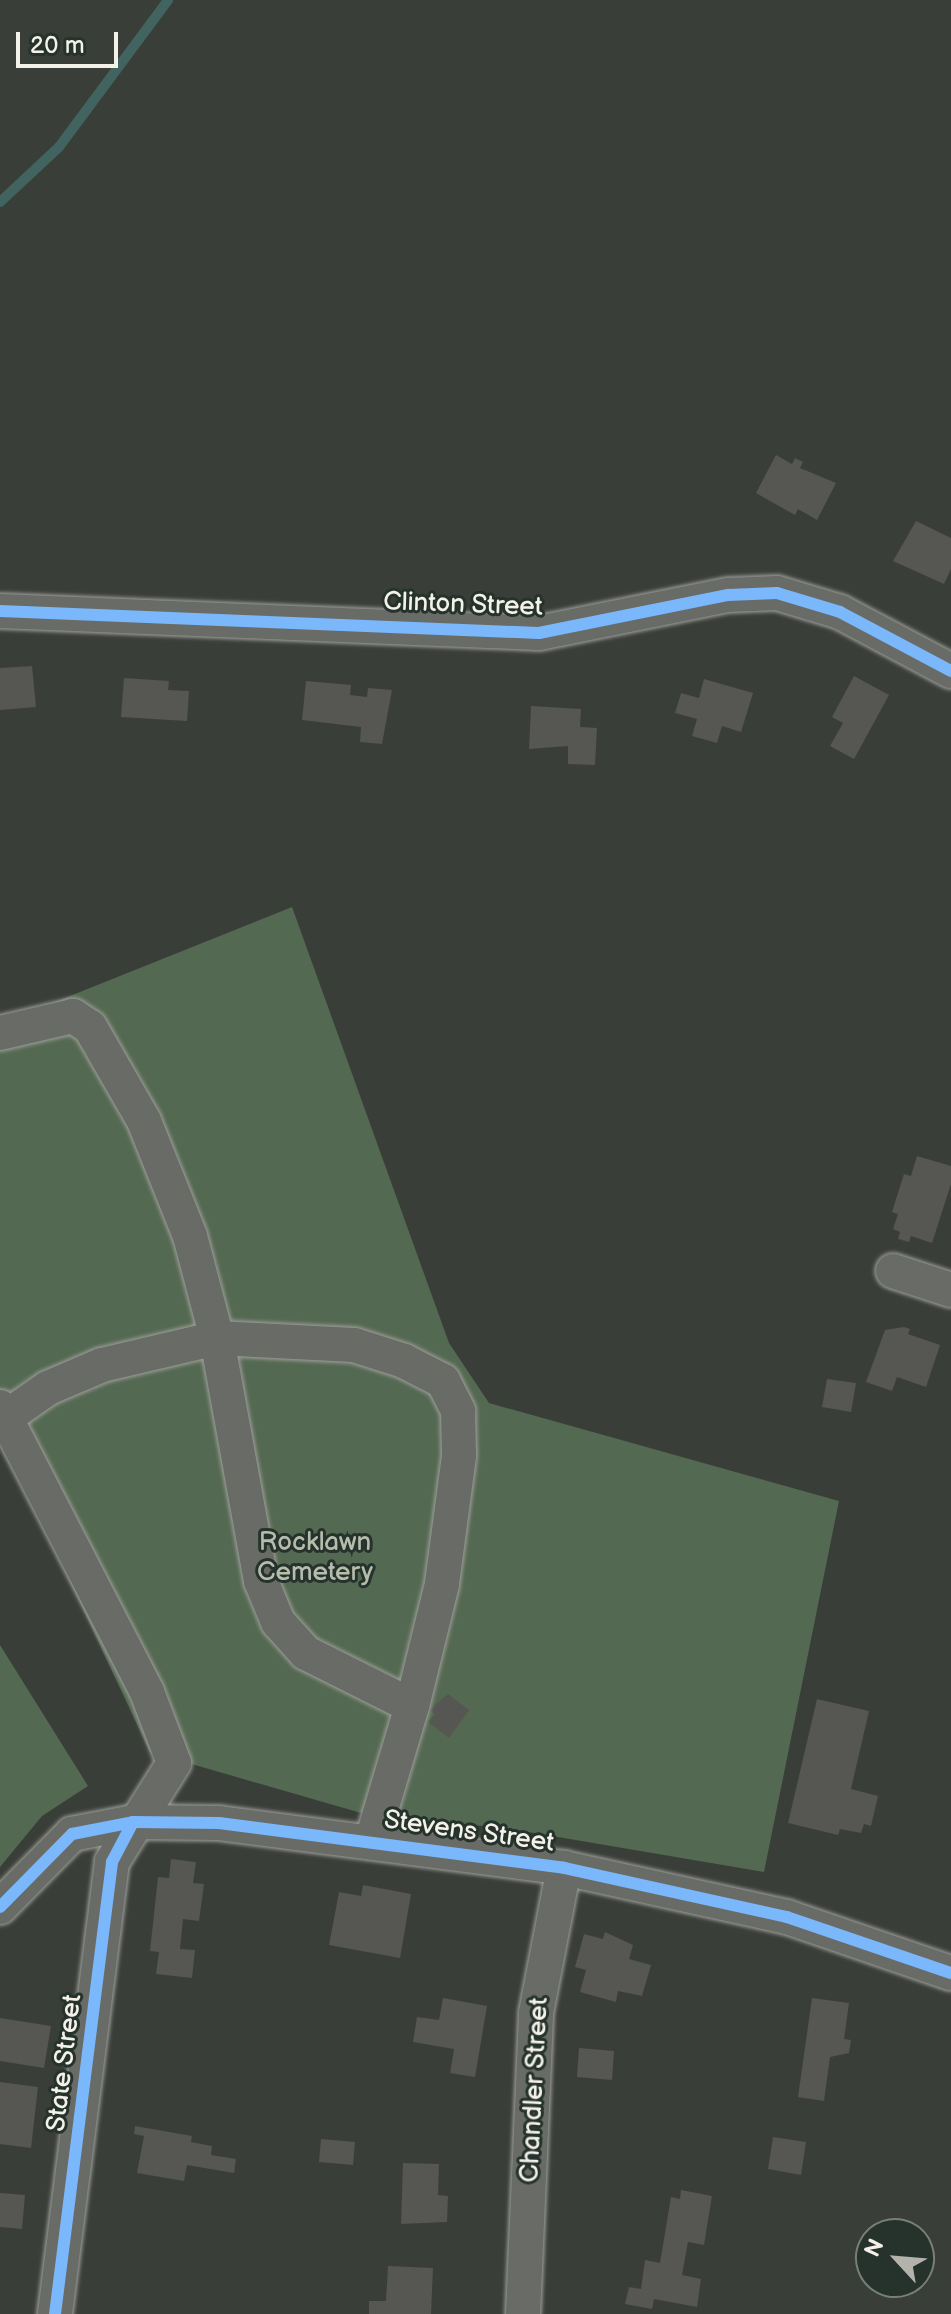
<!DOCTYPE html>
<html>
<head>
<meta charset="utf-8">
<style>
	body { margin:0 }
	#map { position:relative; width:951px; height:2314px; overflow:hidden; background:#3a3e39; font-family:"Balsamiq Sans",sans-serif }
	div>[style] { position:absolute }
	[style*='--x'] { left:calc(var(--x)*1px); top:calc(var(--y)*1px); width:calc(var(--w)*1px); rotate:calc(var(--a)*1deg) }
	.green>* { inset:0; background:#546951 }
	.stream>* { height:10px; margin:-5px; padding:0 5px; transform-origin:5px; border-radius:5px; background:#416461 }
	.building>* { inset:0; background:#565652 }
	.roads { filter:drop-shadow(0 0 2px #9e9f9b) drop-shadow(0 0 2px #9e9f9b) }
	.minor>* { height:34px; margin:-17px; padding:0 17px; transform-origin:17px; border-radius:17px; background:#686b66 }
	.cycleway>* { height:12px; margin:-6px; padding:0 6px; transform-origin:6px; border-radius:6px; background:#7ab7fb }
	span { translate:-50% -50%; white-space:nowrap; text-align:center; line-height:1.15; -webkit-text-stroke:6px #26332d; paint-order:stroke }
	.street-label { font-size:26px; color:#f4f1e8 }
	.park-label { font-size:26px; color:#b6bdad }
	.north { position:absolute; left:855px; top:2218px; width:80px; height:80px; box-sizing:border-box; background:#26332d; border:2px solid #787f78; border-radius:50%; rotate:296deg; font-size:22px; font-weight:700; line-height:32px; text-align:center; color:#f4f1e8 }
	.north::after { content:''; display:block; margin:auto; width:28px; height:36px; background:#b3b2ab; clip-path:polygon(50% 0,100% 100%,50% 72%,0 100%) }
	.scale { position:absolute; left:16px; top:32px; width:102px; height:36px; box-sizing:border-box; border:4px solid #f4f1e8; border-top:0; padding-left:10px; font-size:24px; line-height:28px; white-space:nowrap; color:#f4f1e8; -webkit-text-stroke:6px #26332d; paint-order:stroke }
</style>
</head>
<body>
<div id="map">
	<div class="green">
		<div style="clip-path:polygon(292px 907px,449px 1343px,489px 1403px,839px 1501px,764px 1872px,505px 1828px,368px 1815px,150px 1752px,0 1432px,0 1024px)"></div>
		<div style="clip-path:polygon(0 1645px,88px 1786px,42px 1816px,0 1867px)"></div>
	</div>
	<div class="stream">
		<div style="--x:0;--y:202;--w:81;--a:-43"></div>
		<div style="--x:59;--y:147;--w:183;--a:-53.4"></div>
	</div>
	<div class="building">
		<div style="clip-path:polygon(776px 455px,792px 464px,795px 458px,803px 462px,800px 468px,836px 483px,817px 520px,798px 509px,795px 515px,756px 493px)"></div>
		<div style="clip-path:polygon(916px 521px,951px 538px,951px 569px,944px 584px,893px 561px)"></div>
		<div style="clip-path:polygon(32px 666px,36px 707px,0 710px,0 668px)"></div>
		<div style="clip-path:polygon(854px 676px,889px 695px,854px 759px,830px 746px,843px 723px,832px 717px)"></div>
		<div style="clip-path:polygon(124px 678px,169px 681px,168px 690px,189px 691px,187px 721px,121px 717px)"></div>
		<div style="clip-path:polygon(704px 679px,753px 693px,741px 732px,722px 726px,717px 743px,692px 736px,697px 719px,675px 713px,681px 693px,699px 698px)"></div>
		<div style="clip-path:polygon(306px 681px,351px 685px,350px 695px,367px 697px,368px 688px,392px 690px,382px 744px,360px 742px,361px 727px,302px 720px)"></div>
		<div style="clip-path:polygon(531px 706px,581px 709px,580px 727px,597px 728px,595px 765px,568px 764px,568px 746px,529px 749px)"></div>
		<div style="clip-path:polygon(917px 1156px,951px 1166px,951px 1184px,932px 1243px,911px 1236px,909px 1242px,898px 1239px,900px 1232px,893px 1229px,898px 1214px,892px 1212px,904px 1174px,911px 1176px)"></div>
		<div style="clip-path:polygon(904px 1327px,910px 1329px,908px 1334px,940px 1345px,926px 1387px,897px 1377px,892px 1391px,866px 1382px,885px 1330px)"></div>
		<div style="clip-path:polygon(827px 1379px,856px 1383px,851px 1412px,822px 1407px)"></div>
		<div style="clip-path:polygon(448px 1694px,469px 1710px,449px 1738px,428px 1722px,435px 1714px,429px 1710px)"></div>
		<div style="clip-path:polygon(817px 1699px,869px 1711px,851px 1789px,878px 1796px,871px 1826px,864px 1824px,861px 1833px,840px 1829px,838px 1835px,788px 1823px)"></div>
		<div style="clip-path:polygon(171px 1859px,196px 1862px,193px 1883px,204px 1884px,199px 1921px,183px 1919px,180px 1949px,195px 1950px,192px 1978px,156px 1974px,159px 1952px,150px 1951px,158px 1877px,169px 1878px)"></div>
		<div style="clip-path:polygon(363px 1885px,411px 1894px,400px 1958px,329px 1945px,339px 1892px,361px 1896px)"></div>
		<div style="clip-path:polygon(605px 1932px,633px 1945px,629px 1959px,651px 1965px,642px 1996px,618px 1991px,616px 2002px,580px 1992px,586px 1970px,575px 1967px,584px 1934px,603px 1939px)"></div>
		<div style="clip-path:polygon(443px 1998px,487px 2006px,475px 2077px,450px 2073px,454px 2049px,413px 2042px,417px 2017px,439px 2020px)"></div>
		<div style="clip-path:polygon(812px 1998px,849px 2003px,844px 2039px,851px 2040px,849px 2053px,830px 2057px,824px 2101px,798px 2097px)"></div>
		<div style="clip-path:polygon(0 2018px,51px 2026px,44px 2068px,0 2061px)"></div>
		<div style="clip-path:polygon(579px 2048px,614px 2051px,612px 2080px,577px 2077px)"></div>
		<div style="clip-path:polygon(0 2082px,38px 2087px,31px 2148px,0 2144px)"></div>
		<div style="clip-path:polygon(135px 2126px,192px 2136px,191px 2142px,212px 2146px,211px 2155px,236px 2159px,234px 2173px,187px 2165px,184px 2181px,137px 2173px,144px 2136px,134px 2134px)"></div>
		<div style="clip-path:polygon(773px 2137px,806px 2142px,801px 2175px,768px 2169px)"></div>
		<div style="clip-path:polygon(321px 2139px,355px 2142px,353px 2165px,319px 2162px)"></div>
		<div style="clip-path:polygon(403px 2163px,439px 2164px,438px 2195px,448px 2196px,447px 2222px,401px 2224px)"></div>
		<div style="clip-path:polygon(681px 2190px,712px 2196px,704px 2245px,688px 2242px,682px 2275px,701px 2279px,697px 2307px,654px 2299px,652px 2309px,625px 2304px,629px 2287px,641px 2289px,645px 2260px,660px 2263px,671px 2197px,680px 2199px)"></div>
		<div style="clip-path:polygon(0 2193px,25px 2195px,22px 2229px,0 2227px)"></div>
		<div style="clip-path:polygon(388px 2266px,433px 2268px,431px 2314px,369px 2314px,369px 2301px,386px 2301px)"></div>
	</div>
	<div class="roads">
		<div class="minor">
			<div style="--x:0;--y:611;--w:539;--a:2.34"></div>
			<div style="--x:539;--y:633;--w:193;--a:-11.4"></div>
			<div style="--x:728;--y:595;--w:49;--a:-2.3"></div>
			<div style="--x:777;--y:593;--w:66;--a:16.8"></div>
			<div style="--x:840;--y:612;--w:126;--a:28"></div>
			<div style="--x:0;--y:1033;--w:75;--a:-13.1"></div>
			<div style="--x:73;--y:1016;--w:20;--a:33"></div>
			<div style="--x:90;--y:1027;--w:108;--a:60.1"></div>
			<div style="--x:144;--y:1121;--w:124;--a:68.2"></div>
			<div style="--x:190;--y:1236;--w:106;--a:75.2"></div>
			<div style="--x:217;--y:1338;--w:118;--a:166.8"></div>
			<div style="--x:102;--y:1365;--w:59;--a:156.9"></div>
			<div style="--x:48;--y:1388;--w:52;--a:145.1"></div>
			<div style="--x:893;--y:1271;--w:61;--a:18.1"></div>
			<div style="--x:217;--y:1338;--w:137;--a:2.9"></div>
			<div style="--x:354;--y:1345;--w:52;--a:17.7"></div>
			<div style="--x:404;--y:1361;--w:44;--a:27.1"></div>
			<div style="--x:443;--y:1381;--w:34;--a:63"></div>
			<div style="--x:458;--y:1411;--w:45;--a:88.7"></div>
			<div style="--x:459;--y:1456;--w:129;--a:97.6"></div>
			<div style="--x:442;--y:1584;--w:126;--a:103.8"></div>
			<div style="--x:412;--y:1706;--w:119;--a:-153.4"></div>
			<div style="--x:306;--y:1653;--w:42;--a:-132.1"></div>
			<div style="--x:278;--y:1622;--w:44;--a:-112.5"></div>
			<div style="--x:261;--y:1581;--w:247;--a:-100.3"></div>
			<div style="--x:0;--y:1407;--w:321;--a:62.7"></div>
			<div style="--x:147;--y:1692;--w:76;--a:69.2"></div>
			<div style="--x:174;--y:1763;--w:117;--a:122.1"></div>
			<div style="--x:112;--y:1862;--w:456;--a:97.2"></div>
			<div style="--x:372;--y:1840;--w:140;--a:-73.4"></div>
			<div style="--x:0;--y:1907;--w:103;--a:-45.4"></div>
			<div style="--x:72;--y:1834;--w:62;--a:-11.1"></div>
			<div style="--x:133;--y:1822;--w:86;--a:0.7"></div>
			<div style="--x:219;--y:1823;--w:348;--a:7.4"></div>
			<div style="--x:564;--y:1868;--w:228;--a:12.4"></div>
			<div style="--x:787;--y:1917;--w:173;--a:18.9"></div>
			<div style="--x:523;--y:2314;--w:301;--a:-87.5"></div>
			<div style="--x:536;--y:2013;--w:148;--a:-79.1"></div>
		</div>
	</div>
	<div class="cycleway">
		<div style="--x:0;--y:611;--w:539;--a:2.34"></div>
		<div style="--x:539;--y:633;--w:193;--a:-11.4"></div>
		<div style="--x:728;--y:595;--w:49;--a:-2.3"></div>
		<div style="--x:777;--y:593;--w:66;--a:16.8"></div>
		<div style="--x:840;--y:612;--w:126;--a:28"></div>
		<div style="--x:0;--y:1907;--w:103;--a:-45.4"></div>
		<div style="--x:72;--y:1834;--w:62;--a:-11.1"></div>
		<div style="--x:133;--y:1822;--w:86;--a:0.7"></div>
		<div style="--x:219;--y:1823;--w:348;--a:7.4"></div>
		<div style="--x:564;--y:1868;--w:228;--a:12.4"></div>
		<div style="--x:787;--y:1917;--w:173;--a:18.9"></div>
		<div style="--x:55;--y:2314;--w:456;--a:-82.8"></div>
		<div style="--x:112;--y:1862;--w:45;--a:-62.3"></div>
	</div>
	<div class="street-label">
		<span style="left:463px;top:605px;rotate:2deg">Clinton Street</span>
		<span style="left:469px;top:1832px;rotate:8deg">Stevens Street</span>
		<span style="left:65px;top:2063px;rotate:-83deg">State Street</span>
		<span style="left:535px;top:2090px;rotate:-87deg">Chandler Street</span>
	</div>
	<div class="park-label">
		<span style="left:315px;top:1558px">Rocklawn<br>Cemetery</span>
	</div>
	<div class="north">N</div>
	<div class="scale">20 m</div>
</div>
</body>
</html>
